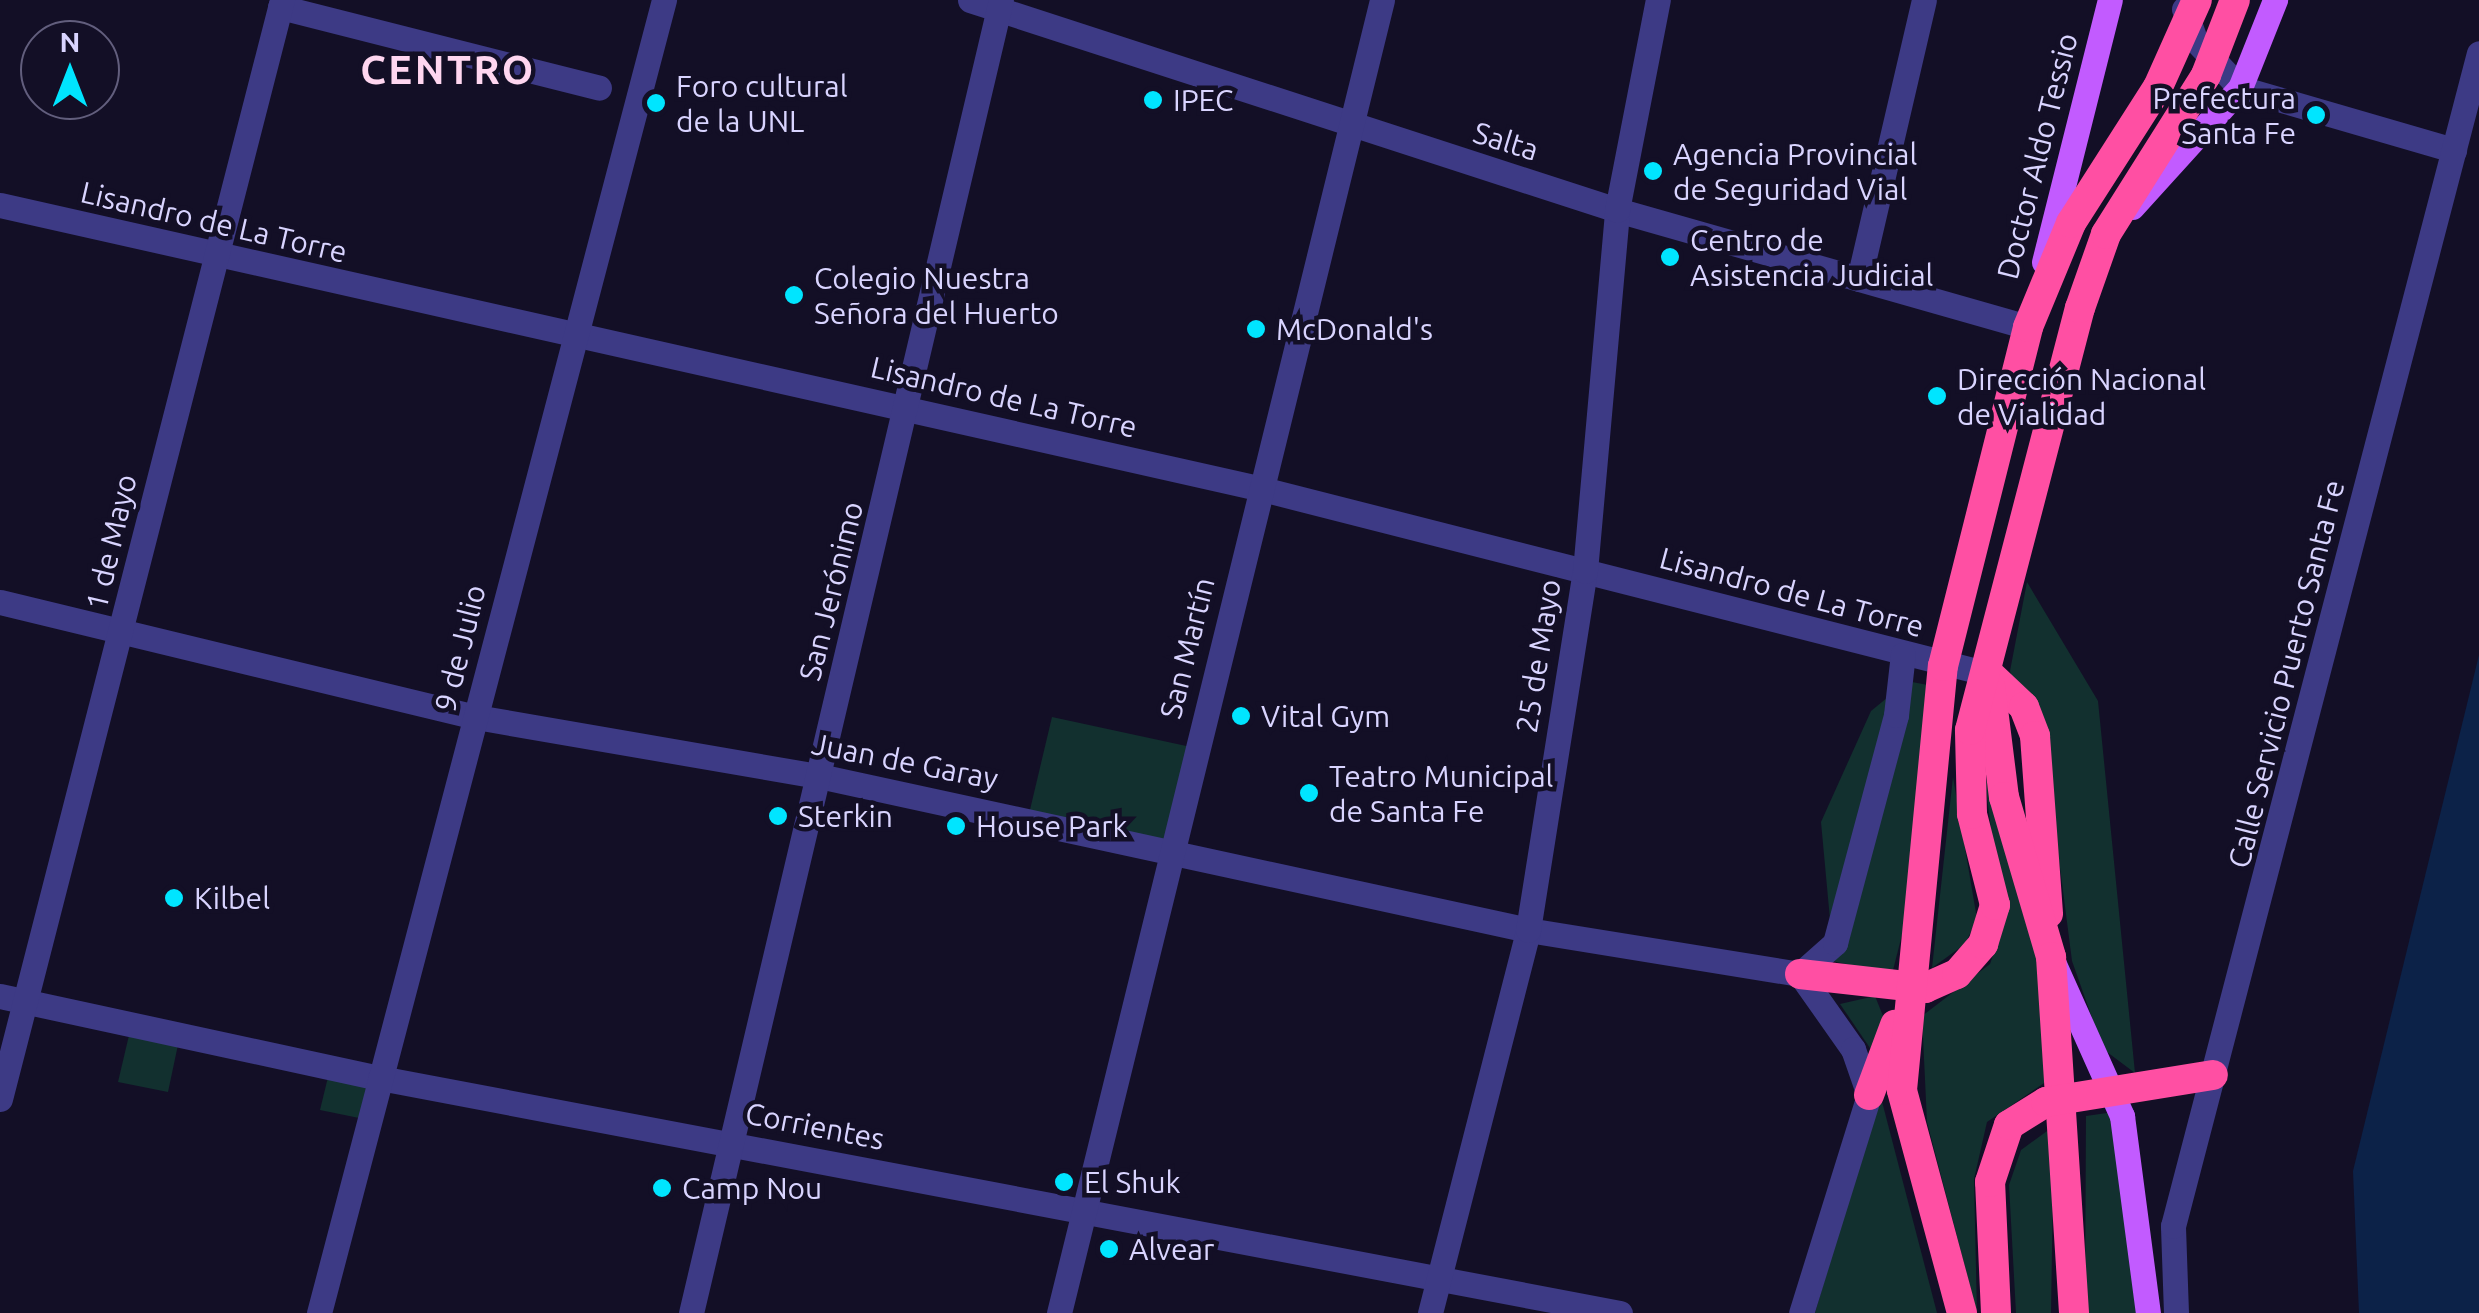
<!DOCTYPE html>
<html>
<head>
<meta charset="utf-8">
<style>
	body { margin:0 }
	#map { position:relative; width:2479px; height:1313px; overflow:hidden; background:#130f26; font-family:Ubuntu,sans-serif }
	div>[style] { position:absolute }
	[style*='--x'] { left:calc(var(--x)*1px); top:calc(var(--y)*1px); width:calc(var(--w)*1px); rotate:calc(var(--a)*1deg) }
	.green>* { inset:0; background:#12302f }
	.water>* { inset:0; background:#0c2248 }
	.minor>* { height:25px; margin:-12.5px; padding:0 12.5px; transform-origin:12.5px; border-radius:12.5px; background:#3d3a85 }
	.major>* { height:25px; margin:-12.5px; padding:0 12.5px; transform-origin:12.5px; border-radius:12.5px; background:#c25bff }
	.highway>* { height:30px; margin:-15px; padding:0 15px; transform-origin:15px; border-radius:15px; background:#ff4fa3 }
	.dots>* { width:28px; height:28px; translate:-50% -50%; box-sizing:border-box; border:5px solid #130f26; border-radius:50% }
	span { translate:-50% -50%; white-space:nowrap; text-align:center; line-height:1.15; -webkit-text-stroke:9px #130f26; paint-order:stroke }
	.poi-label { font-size:30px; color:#d9d4ff }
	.left { translate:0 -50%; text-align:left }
	.right { translate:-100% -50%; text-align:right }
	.street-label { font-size:30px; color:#d9d4ff }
	.district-label { font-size:40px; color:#ffd6f0; font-weight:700; letter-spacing:2.5px }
	.north { position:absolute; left:20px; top:20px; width:100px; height:100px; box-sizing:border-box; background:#130f26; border:2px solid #625e7d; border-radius:50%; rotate:0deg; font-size:28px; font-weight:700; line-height:40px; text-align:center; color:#d9d4ff }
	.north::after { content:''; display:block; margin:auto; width:35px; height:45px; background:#00e5ff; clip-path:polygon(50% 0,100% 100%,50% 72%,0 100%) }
</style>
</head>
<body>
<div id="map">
	<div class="green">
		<div style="clip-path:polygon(2027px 582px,2098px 701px,2135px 1073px,2103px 1049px,2072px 961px,2057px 844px,2010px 671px)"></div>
		<div style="clip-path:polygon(1912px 682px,1928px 685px,1905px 923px,1892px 974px,1832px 961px)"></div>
		<div style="clip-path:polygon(1893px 693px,1832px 941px,1821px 822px,1871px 711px)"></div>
		<div style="clip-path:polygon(1052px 717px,1191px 747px,1167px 844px,1029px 814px)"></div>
		<div style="clip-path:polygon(1984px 773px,2037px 960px,2050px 1079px,1987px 1122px,1974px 1179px,1977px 1313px,1927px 1122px,1922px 1016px,1990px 964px,2003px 925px)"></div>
		<div style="clip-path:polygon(1953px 777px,1977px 919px,1965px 944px,1932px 968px)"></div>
		<div style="clip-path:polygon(1875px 996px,1883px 1016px,1872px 1051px,1840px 1004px)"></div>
		<div style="clip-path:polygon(130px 1031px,179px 1040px,168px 1092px,118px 1082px)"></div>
		<div style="clip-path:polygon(329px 1073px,374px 1081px,364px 1119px,320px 1110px)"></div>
		<div style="clip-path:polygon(1879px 1090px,1937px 1313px,1815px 1313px)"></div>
		<div style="clip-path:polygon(2114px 1112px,2136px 1313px,2085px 1313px,2086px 1116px)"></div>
		<div style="clip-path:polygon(2054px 1126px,2051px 1313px,2016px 1313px,2009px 1185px,2021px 1150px)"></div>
	</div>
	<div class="water">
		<div style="clip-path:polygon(2479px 655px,2479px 1313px,2359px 1313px,2353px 1171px)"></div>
	</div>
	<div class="minor">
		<div style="--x:970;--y:0;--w:680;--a:17.98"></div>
		<div style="--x:1617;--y:210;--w:427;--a:15.9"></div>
		<div style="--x:280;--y:7;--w:329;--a:14.2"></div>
		<div style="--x:2184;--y:9;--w:33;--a:70"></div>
		<div style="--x:2195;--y:40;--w:66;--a:46.8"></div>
		<div style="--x:2240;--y:88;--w:223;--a:16.2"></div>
		<div style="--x:0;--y:205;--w:1294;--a:12.68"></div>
		<div style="--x:1262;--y:489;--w:750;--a:14.28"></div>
		<div style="--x:1859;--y:279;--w:286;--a:-76.9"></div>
		<div style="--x:0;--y:602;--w:490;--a:13.6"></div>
		<div style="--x:476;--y:717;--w:348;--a:9.8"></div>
		<div style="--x:819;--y:776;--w:726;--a:12.25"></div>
		<div style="--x:1528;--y:930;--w:276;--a:9.2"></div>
		<div style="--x:1800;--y:974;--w:92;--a:54.8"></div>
		<div style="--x:1853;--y:1049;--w:49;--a:70.8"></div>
		<div style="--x:1869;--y:1095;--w:228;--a:107.3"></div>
		<div style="--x:1800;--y:974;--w:47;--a:-41.5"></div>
		<div style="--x:1835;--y:943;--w:236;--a:-75"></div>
		<div style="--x:1896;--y:715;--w:61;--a:-83.5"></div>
		<div style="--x:0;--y:996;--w:389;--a:12.2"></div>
		<div style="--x:380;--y:1078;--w:1262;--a:10.73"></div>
		<div style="--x:0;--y:1099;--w:1135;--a:-75.61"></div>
		<div style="--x:319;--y:1313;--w:1358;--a:-75.28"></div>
		<div style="--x:691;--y:1313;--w:1349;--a:-76.72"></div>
		<div style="--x:1059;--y:1313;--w:1352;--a:-76.18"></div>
		<div style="--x:1430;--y:1313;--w:395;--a:-75.6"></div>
		<div style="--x:1528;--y:930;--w:363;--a:-81"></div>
		<div style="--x:1585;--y:571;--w:362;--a:-84.9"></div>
		<div style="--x:1617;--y:210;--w:214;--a:-79"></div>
		<div style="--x:2176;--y:1313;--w:87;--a:-92"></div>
		<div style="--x:2173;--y:1226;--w:1212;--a:-75.38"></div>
	</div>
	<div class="major">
		<div style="--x:2132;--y:207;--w:161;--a:-47.8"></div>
		<div style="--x:2240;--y:88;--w:95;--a:-68.3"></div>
		<div style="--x:2044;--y:262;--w:270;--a:-75.9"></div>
		<div style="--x:2054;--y:964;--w:167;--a:65.9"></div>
		<div style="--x:2122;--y:1116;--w:199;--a:82.5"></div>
	</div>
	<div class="highway">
		<div style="--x:1989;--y:674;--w:48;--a:43.3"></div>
		<div style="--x:2024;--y:707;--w:31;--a:69"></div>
		<div style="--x:2035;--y:736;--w:178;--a:85.8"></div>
		<div style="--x:1990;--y:685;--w:113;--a:82.9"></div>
		<div style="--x:2004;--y:797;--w:167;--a:73.6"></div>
		<div style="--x:2051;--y:957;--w:357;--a:86.3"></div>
		<div style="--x:1800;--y:974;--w:126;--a:6.4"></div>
		<div style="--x:1925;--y:988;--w:35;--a:-24"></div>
		<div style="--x:1957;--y:974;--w:40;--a:-49"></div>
		<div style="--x:1983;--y:944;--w:41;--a:-72.9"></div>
		<div style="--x:1995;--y:905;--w:94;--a:-104.2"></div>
		<div style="--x:1972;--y:814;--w:84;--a:-91.4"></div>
		<div style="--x:1970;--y:730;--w:436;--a:-75.4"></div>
		<div style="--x:2080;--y:308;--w:78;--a:-70.6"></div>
		<div style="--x:2106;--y:234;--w:188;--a:-57.8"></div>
		<div style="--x:2206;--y:75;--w:80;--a:-68.9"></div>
		<div style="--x:1869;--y:1095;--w:75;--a:-69.6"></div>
		<div style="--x:1962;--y:1313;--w:231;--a:-105.1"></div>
		<div style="--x:1902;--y:1090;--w:426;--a:-84.5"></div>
		<div style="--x:1943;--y:666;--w:349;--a:-75.9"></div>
		<div style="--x:2028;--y:327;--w:113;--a:-67.5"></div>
		<div style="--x:2071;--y:223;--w:161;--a:-57.4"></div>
		<div style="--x:2158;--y:87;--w:95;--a:-65.9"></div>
		<div style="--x:1996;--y:1313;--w:131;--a:-92.6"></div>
		<div style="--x:1990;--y:1182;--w:60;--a:-71.6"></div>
		<div style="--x:2009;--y:1125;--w:44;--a:-31.9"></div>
		<div style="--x:2046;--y:1102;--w:169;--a:-9.2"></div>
	</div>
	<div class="dots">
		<div style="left:1153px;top:100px;background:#00e5ff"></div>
		<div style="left:656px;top:103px;background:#00e5ff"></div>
		<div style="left:2316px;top:115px;background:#00e5ff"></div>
		<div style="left:1653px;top:171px;background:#00e5ff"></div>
		<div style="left:1670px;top:257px;background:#00e5ff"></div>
		<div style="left:794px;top:295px;background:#00e5ff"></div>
		<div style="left:1256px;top:329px;background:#00e5ff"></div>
		<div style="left:1937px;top:396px;background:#00e5ff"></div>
		<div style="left:1241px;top:716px;background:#00e5ff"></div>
		<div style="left:1309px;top:793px;background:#00e5ff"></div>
		<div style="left:778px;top:816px;background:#00e5ff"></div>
		<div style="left:956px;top:826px;background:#00e5ff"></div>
		<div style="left:174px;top:898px;background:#00e5ff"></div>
		<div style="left:1064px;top:1182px;background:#00e5ff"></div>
		<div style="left:662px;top:1188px;background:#00e5ff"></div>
		<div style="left:1109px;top:1249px;background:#00e5ff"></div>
	</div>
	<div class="poi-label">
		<span class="left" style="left:676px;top:103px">Foro cultural<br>de la UNL</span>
		<span class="right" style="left:2296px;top:115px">Prefectura<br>Santa Fe</span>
		<span class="left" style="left:1173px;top:100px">IPEC</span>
		<span class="left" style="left:1673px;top:171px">Agencia Provincial<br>de Seguridad Vial</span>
		<span class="left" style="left:1690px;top:257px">Centro de<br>Asistencia Judicial</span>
		<span class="left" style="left:814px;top:295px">Colegio Nuestra<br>Señora del Huerto</span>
		<span class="left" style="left:1276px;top:329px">McDonald's</span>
		<span class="left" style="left:1957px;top:396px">Dirección Nacional<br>de Vialidad</span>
		<span class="left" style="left:1261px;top:716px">Vital Gym</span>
		<span class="left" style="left:1329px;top:793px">Teatro Municipal<br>de Santa Fe</span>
		<span class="left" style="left:798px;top:816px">Sterkin</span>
		<span class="left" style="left:976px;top:826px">House Park</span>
		<span class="left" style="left:194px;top:898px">Kilbel</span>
		<span class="left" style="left:1084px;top:1182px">El Shuk</span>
		<span class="left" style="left:682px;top:1188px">Camp Nou</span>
		<span class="left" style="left:1129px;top:1249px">Alvear</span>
	</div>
	<div class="street-label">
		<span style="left:1506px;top:141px;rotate:17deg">Salta</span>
		<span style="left:2037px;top:156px;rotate:-76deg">Doctor Aldo Tessio</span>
		<span style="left:214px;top:222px;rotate:13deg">Lisandro de La Torre</span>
		<span style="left:1004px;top:397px;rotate:13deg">Lisandro de La Torre</span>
		<span style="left:111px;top:542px;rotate:-77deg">1 de Mayo</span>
		<span style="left:831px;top:591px;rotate:-76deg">San Jerónimo</span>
		<span style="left:1792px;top:592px;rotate:15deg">Lisandro de La Torre</span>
		<span style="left:460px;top:648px;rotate:-76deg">9 de Julio</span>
		<span style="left:1187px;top:648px;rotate:-76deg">San Martín</span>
		<span style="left:1538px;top:656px;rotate:-81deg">25 de Mayo</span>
		<span style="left:2286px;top:674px;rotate:-76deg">Calle Servicio Puerto Santa Fe</span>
		<span style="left:905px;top:761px;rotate:11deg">Juan de Garay</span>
		<span style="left:815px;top:1126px;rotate:11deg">Corrientes</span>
	</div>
	<div class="district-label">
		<span style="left:448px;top:70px">CENTRO</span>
	</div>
	<div class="north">N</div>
</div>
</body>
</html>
